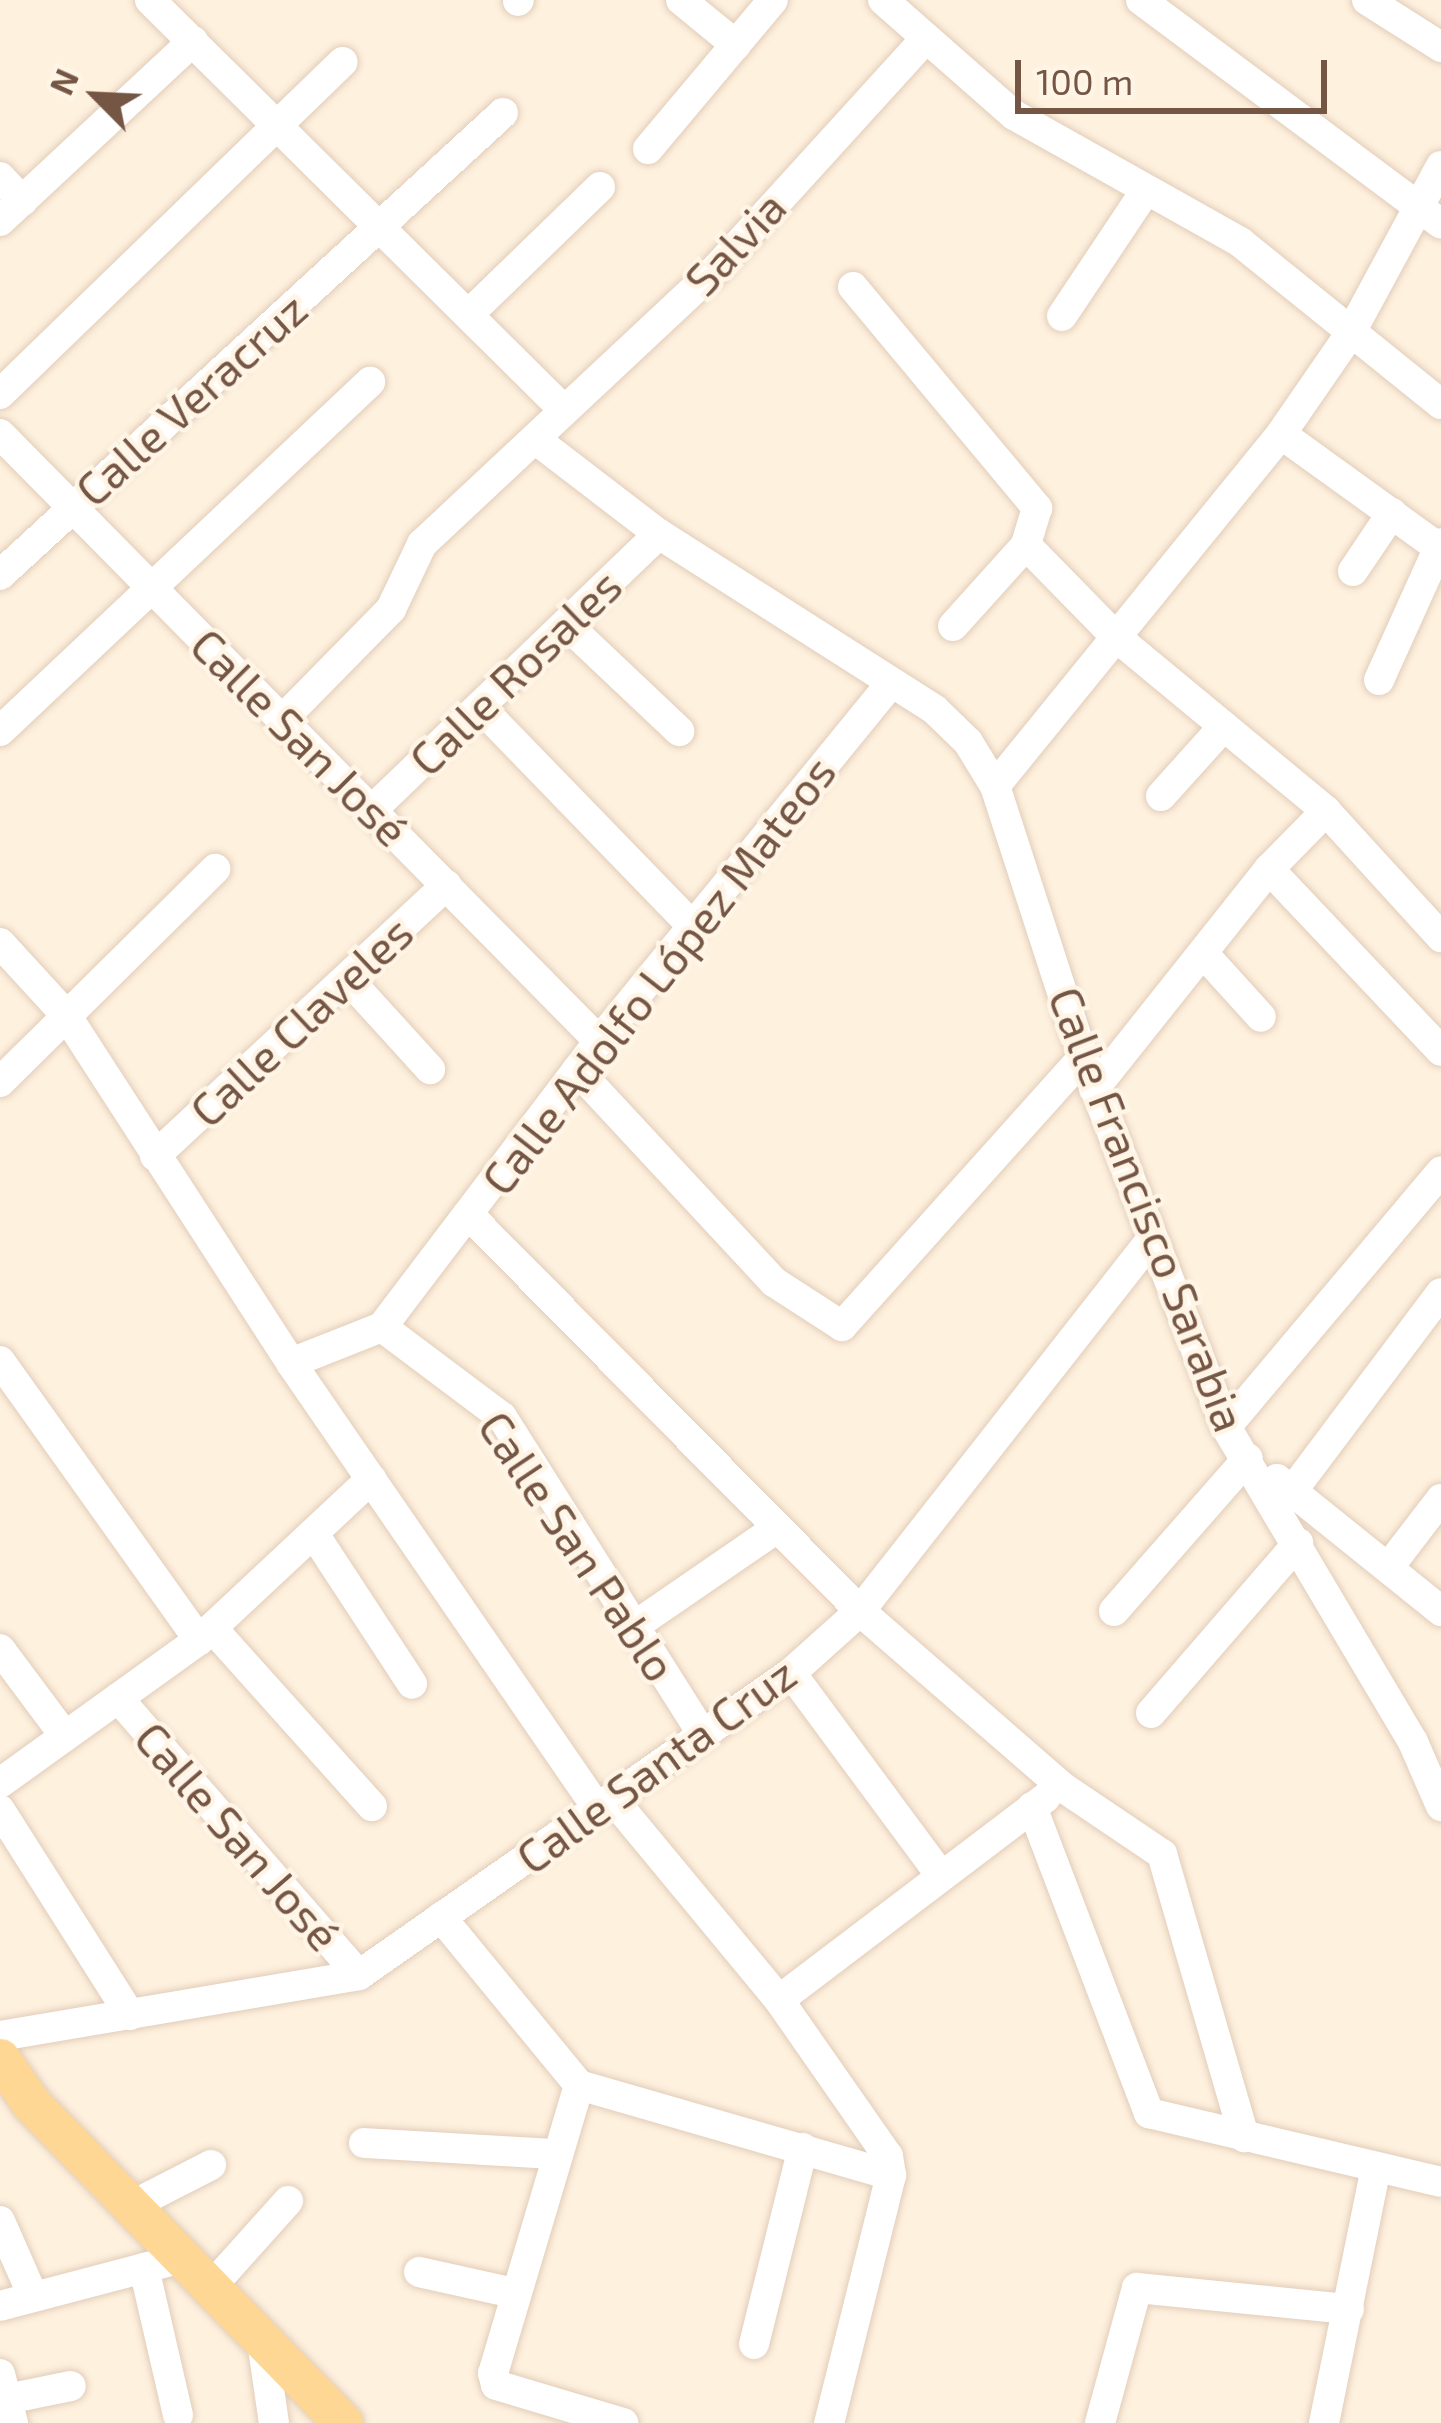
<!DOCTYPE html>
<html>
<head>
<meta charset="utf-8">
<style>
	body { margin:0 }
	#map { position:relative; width:1441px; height:2423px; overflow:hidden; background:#fef1de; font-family:"Exo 2",sans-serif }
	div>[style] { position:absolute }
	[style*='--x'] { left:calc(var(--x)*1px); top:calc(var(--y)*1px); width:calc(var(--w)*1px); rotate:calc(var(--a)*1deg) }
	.roads { filter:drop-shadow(0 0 3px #e2cdba) drop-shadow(0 0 3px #e2cdba) }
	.minor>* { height:30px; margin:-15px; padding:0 15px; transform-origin:15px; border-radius:15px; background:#fff }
	.major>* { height:39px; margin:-19.5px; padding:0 19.5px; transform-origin:19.5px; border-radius:19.5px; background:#ffd794 }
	span { translate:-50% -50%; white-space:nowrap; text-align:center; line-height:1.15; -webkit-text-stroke:9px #fff5e6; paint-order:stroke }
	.street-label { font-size:45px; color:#755645 }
	.north { position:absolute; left:36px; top:36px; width:120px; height:120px; -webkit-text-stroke:9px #fff5e6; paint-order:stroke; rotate:294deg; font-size:33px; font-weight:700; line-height:48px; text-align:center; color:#755645 }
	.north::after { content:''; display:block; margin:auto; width:42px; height:54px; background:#755645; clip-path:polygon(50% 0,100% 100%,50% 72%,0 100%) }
	.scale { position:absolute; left:1015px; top:60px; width:312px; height:54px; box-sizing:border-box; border:6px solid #755645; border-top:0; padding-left:15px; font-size:36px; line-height:42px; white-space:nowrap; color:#755645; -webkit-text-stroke:9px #fff5e6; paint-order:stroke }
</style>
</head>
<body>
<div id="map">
	<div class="roads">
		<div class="minor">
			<div style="--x:150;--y:0;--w:581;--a:44.72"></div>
			<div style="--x:681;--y:0;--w:71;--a:39.3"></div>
			<div style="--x:883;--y:0;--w:174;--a:41.3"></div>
			<div style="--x:1014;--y:115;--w:259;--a:29.3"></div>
			<div style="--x:1240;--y:242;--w:258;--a:38.9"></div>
			<div style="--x:1141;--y:0;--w:374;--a:36.7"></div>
			<div style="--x:1367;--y:0;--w:88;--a:32.4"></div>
			<div style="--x:518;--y:1;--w:1;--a:-45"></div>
			<div style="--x:648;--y:149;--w:194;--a:-50"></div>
			<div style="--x:0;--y:177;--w:33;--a:47"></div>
			<div style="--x:0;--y:221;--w:264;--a:-43"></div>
			<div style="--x:853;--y:287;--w:288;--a:50.2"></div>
			<div style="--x:1037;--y:508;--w:39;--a:107"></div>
			<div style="--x:1026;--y:545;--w:109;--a:132"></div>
			<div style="--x:470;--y:313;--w:181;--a:-44.1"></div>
			<div style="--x:1062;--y:316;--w:151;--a:-56.3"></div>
			<div style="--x:0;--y:394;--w:477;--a:-44.1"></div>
			<div style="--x:0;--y:434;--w:853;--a:45.38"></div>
			<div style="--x:1281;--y:434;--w:195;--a:35.8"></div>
			<div style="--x:535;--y:439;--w:156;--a:37.5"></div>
			<div style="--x:659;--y:534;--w:327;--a:32.5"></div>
			<div style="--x:935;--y:710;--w:46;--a:44.1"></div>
			<div style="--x:968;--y:742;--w:52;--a:58.5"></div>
			<div style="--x:995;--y:786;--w:285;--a:72"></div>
			<div style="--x:1083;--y:1057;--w:397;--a:68.9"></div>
			<div style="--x:1226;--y:1427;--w:366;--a:59.3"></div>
			<div style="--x:1413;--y:1742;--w:70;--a:66.4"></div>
			<div style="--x:1026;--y:545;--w:129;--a:45.6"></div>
			<div style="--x:1116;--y:637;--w:273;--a:39.6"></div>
			<div style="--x:1326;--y:811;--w:171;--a:47.6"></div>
			<div style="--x:1353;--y:571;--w:70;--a:-56.1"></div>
			<div style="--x:0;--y:575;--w:683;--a:-42.57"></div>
			<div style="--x:566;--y:624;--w:156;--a:43.4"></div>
			<div style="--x:1379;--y:680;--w:150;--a:-65.7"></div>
			<div style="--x:480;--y:707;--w:305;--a:45.9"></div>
			<div style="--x:281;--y:721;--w:157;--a:-45.5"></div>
			<div style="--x:391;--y:609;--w:72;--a:-64.5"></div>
			<div style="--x:422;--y:544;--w:403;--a:-43.1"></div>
			<div style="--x:716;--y:269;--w:312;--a:-47.7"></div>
			<div style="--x:0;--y:731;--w:509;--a:-43.33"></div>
			<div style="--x:995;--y:786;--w:454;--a:-50.9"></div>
			<div style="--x:1281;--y:434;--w:121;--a:-55.4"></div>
			<div style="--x:1350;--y:334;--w:191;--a:-61.6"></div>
			<div style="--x:1161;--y:796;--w:94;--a:-48"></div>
			<div style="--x:372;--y:810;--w:398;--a:-43.9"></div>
			<div style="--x:1269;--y:869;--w:250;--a:46.6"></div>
			<div style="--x:0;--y:943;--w:98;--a:47.5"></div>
			<div style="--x:66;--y:1015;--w:414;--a:57.1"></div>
			<div style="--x:291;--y:1363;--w:541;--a:55.46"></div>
			<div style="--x:1203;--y:953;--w:86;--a:47.8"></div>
			<div style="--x:348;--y:979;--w:122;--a:47.7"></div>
			<div style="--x:577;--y:1070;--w:289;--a:47.1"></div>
			<div style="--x:774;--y:1282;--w:81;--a:32.9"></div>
			<div style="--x:842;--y:1326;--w:361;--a:-48.1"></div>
			<div style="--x:0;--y:1082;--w:303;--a:-44.7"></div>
			<div style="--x:1094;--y:1089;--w:281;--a:-51.5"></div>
			<div style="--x:1269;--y:869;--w:81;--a:-45.5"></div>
			<div style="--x:155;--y:1156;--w:398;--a:-42.9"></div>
			<div style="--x:468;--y:1214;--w:558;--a:45.36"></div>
			<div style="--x:860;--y:1611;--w:267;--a:41"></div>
			<div style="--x:1061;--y:1786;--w:122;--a:34"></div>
			<div style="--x:1162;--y:1854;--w:295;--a:73.8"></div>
			<div style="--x:382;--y:1327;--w:359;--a:-52.8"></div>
			<div style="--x:599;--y:1041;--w:458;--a:-50.8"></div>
			<div style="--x:382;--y:1327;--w:150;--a:36.9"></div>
			<div style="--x:502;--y:1417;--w:376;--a:57.7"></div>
			<div style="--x:0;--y:1361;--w:343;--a:54.5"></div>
			<div style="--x:291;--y:1363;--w:98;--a:-21.6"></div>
			<div style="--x:1226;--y:1427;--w:334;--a:-49.9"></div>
			<div style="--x:1277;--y:1479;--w:211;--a:38.8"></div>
			<div style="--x:1293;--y:1490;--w:246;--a:-53.1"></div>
			<div style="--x:314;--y:1534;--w:179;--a:56.8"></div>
			<div style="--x:1388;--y:1568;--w:87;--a:-52.5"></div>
			<div style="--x:1114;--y:1611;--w:203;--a:-48.8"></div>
			<div style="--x:633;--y:1627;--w:171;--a:-34.5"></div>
			<div style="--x:213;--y:1629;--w:238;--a:48.1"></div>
			<div style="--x:0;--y:1649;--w:107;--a:53.3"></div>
			<div style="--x:791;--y:1673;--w:252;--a:53.5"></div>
			<div style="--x:118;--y:1698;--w:367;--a:49"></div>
			<div style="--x:1151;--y:1713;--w:225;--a:-49.1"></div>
			<div style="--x:0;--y:1783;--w:245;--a:-35.7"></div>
			<div style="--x:199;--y:1640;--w:236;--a:-43.1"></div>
			<div style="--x:612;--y:1798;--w:262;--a:50.4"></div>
			<div style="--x:779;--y:2000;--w:190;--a:55.1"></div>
			<div style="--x:888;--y:2156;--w:19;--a:81"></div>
			<div style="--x:891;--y:2175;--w:256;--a:104"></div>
			<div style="--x:1032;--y:1807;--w:328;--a:69.1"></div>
			<div style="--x:1149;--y:2113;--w:300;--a:13.3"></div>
			<div style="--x:0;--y:1810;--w:243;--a:57.6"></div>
			<div style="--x:441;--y:1917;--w:217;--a:50.6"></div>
			<div style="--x:579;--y:2085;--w:325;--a:16.1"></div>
			<div style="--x:779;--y:2000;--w:335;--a:-37.2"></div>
			<div style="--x:0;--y:2036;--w:364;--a:-9.6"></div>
			<div style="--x:359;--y:1975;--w:527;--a:-34.96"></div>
			<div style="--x:791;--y:1673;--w:93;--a:-41.9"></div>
			<div style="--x:860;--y:1611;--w:472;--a:-51.9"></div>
			<div style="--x:579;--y:2085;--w:301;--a:106.6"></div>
			<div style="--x:493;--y:2373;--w:12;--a:76"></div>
			<div style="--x:496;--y:2385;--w:133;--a:16.7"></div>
			<div style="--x:364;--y:2143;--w:192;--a:3.3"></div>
			<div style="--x:131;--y:2206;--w:90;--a:-27.1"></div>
			<div style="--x:0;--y:2221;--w:82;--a:66.3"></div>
			<div style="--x:144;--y:2268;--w:151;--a:77"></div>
			<div style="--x:419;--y:2272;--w:97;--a:12.5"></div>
			<div style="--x:210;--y:2288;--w:117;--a:-48.1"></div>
			<div style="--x:0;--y:2306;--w:188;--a:-14.8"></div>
			<div style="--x:262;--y:2341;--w:83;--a:81.7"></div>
			<div style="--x:754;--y:2344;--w:202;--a:-76"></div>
			<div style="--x:0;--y:2374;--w:51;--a:75.1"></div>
			<div style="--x:7;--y:2399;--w:65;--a:-11.5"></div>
			<div style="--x:1100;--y:2423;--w:140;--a:-74.7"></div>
			<div style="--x:1137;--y:2288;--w:213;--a:5.7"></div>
			<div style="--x:1324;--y:2423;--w:261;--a:-78.5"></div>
		</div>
		<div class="major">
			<div style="--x:0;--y:2058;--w:55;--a:55.4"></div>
			<div style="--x:31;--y:2103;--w:447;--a:45.7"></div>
		</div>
	</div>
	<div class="street-label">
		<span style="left:735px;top:243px;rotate:-47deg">Salvia</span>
		<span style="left:191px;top:399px;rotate:-42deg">Calle Veracruz</span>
		<span style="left:515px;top:672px;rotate:-44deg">Calle Rosales</span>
		<span style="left:300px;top:737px;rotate:45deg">Calle San José</span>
		<span style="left:658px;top:975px;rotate:-52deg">Calle Adolfo López Mateos</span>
		<span style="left:301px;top:1021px;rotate:-43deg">Calle Claveles</span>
		<span style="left:1148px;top:1209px;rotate:69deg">Calle Francisco Sarabia</span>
		<span style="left:578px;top:1546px;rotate:56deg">Calle San Pablo</span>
		<span style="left:656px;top:1765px;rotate:-36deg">Calle Santa Cruz</span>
		<span style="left:238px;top:1836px;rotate:49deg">Calle San José</span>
	</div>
	<div class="north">N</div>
	<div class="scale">100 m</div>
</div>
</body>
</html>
